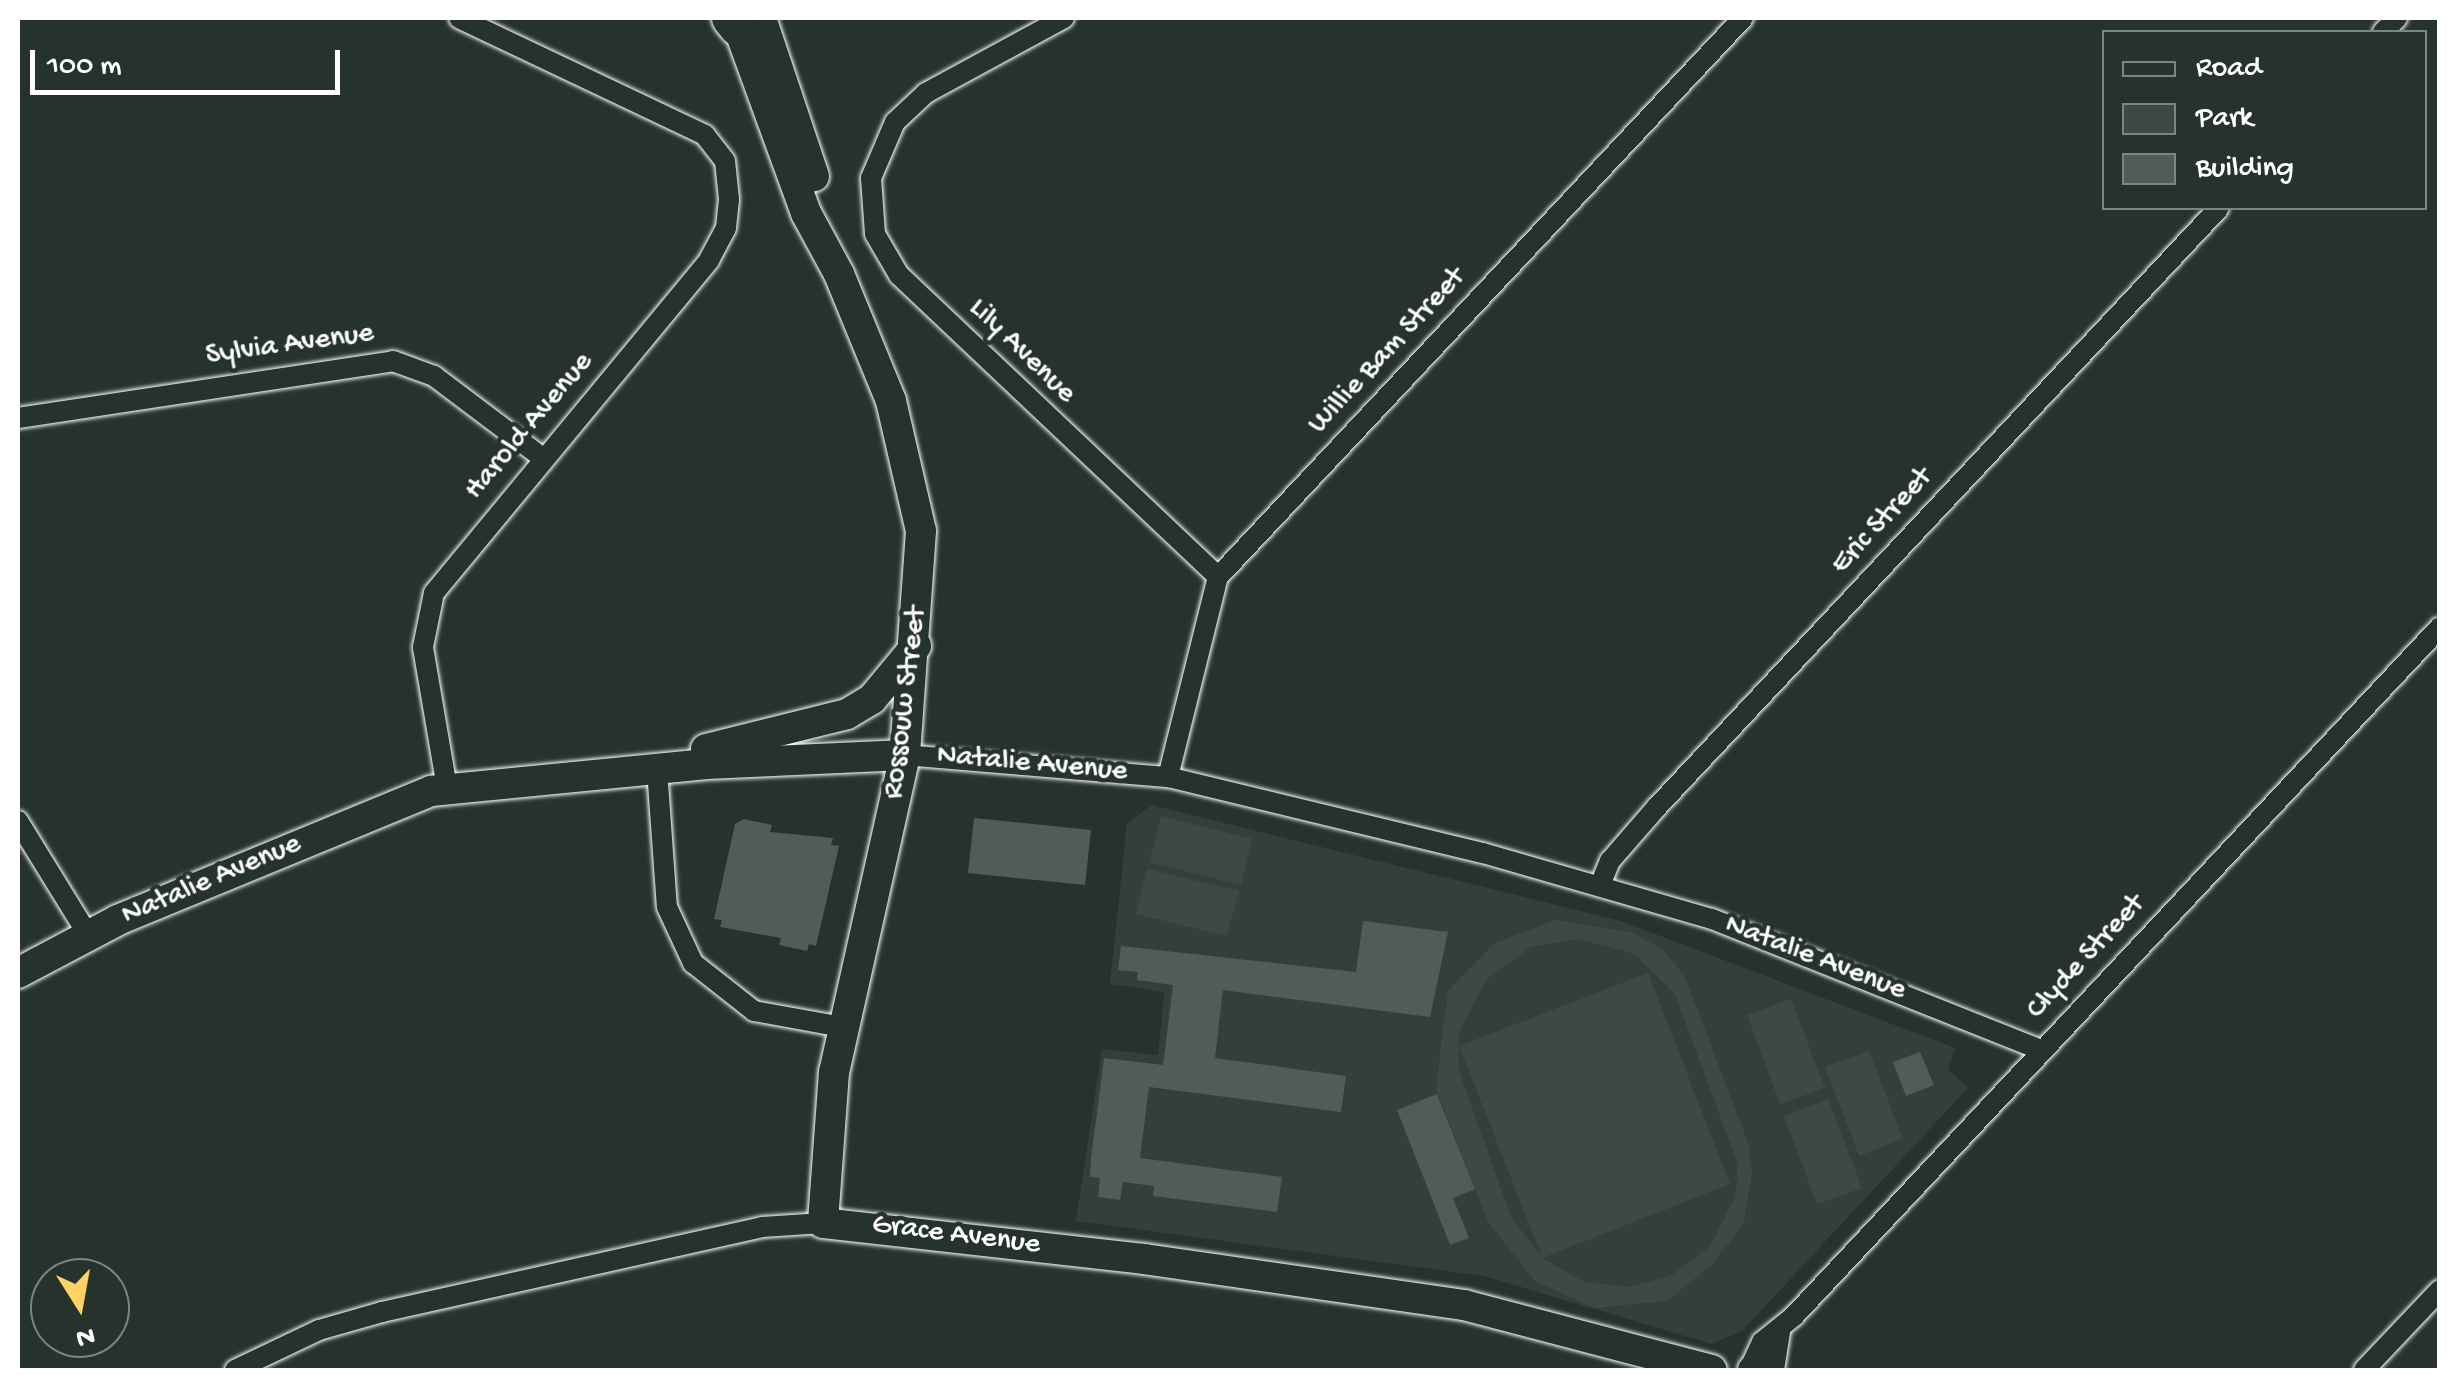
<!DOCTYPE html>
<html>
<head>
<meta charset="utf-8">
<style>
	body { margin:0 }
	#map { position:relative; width:2457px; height:1388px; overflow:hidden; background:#26332d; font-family:"Gochi Hand",sans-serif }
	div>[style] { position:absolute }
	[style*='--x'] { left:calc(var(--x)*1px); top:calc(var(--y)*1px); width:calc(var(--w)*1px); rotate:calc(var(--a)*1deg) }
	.built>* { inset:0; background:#333f3a }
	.green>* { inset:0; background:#3e4944 }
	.building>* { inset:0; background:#515c57 }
	.roads { filter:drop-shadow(0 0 2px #fff) drop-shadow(0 0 2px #fff) }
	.street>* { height:20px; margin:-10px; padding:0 10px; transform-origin:10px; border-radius:10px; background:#26332d }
	.secondary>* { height:30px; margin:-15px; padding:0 15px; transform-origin:15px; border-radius:15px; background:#26332d }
	.highway>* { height:38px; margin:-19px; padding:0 19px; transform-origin:19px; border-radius:19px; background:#26332d }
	span { translate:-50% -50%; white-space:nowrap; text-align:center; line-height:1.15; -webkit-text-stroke:9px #26332d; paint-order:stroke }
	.street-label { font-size:30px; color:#fff }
	.frame { position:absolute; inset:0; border:20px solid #fff; pointer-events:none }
	.legend { position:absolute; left:2102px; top:30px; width:325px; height:180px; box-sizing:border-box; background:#26332d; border:2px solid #7d8581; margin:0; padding:12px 18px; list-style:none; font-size:30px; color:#fff }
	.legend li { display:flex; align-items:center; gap:20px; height:50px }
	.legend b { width:50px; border:2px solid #7d8581 }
	.north { position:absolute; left:30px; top:1258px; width:100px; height:100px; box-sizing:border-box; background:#26332d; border:2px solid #7d8581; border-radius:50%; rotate:169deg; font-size:28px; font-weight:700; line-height:40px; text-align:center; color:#fff }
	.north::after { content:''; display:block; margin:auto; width:35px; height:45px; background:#ffd166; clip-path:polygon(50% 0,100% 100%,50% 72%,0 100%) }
	.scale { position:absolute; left:30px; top:50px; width:310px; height:45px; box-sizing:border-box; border:5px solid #fff; border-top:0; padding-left:12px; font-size:30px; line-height:35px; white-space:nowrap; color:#fff; -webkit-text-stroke:8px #26332d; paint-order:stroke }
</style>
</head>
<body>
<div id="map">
	<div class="built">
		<div style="clip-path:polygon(1152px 805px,1621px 921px,1955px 1048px,1948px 1069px,1968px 1088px,1743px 1330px,1712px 1344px,1484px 1276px,1076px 1221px,1102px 1049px,1158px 1055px,1164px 992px,1110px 984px,1127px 823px)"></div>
	</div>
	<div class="green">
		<div style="clip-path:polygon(1161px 816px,1252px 839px,1241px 885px,1149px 862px)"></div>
		<div style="clip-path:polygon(1147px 869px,1239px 891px,1227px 936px,1136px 914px)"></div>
		<div style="clip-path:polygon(evenodd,1555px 920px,1631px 932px,1660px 948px,1684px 974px,1748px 1143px,1752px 1170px,1744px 1223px,1713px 1264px,1667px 1301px,1594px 1308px,1535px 1281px,1488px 1222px,1436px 1088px,1448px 991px,1495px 943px,1555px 920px,1579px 939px,1634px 954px,1675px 994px,1738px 1165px,1735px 1197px,1710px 1246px,1672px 1275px,1630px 1287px,1584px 1282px,1542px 1258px,1730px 1184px,1648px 973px,1459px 1046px,1542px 1257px,1511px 1217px,1458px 1068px,1459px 1032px,1487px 979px,1531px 947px,1579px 939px)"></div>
		<div style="clip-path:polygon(1791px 999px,1825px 1088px,1780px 1104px,1747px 1015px)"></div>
		<div style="clip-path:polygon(1869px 1051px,1903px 1139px,1859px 1156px,1825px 1067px)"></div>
		<div style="clip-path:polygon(1828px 1099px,1862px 1188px,1817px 1204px,1784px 1116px)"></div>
	</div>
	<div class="building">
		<div style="clip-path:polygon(974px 818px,1091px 830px,1085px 885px,968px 873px)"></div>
		<div style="clip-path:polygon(744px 819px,772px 825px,770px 832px,833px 838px,831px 845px,839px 846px,816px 946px,809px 944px,807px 951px,779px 945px,781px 938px,720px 927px,722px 920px,714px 919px,735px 824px)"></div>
		<div style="clip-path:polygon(1363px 921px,1448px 932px,1430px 1017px,1223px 990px,1215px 1058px,1346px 1076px,1341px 1112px,1149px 1087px,1140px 1158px,1282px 1177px,1277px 1212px,1153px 1196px,1154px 1186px,1123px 1182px,1120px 1200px,1098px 1197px,1100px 1178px,1090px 1177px,1091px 1159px,1104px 1058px,1163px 1065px,1173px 985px,1137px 980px,1138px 972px,1118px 970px,1121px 946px,1356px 972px)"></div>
		<div style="clip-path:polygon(1920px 1052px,1934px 1085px,1906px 1096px,1893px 1062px)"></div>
		<div style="clip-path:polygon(1437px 1094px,1475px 1189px,1453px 1198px,1469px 1238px,1450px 1245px,1397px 1110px)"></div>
	</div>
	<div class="roads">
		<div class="street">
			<div style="--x:1064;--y:18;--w:157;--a:151.5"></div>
			<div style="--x:926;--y:93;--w:42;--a:136.9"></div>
			<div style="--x:895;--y:122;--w:61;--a:113.2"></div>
			<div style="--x:871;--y:178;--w:56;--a:85.9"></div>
			<div style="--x:875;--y:234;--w:48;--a:59.7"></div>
			<div style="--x:899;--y:275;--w:439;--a:43.4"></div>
			<div style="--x:2383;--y:32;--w:20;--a:-45"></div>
			<div style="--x:18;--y:418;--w:379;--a:-8.6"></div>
			<div style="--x:393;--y:361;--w:44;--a:20.1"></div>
			<div style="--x:434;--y:376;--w:136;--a:37"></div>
			<div style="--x:905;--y:755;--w:264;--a:4.8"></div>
			<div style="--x:1168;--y:777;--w:324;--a:13.6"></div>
			<div style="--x:1483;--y:853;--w:238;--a:16.1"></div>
			<div style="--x:1712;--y:919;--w:355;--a:21.7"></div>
			<div style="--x:657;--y:769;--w:138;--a:85.9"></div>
			<div style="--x:667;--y:907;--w:62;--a:65.1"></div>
			<div style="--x:693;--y:963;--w:78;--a:38.2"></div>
			<div style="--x:754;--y:1011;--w:89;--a:10.3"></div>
			<div style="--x:1168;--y:777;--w:206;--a:-76"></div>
			<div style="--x:1218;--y:577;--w:767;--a:-46.8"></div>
			<div style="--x:447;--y:788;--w:143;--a:-99.7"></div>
			<div style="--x:423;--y:647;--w:55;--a:-78.5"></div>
			<div style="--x:434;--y:593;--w:432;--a:-50.4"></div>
			<div style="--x:709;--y:260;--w:36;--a:-62"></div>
			<div style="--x:726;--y:228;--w:29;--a:-84"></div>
			<div style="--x:729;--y:199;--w:38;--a:-96"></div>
			<div style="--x:725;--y:161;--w:33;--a:-128"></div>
			<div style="--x:705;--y:135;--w:272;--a:-154.6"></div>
			<div style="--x:18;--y:821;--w:134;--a:58.4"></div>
			<div style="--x:1601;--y:883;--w:24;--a:-68"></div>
			<div style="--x:1610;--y:861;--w:72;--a:-49"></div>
			<div style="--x:1657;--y:807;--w:821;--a:-46.83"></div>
			<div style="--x:235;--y:1370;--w:93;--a:-25.5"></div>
			<div style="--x:319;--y:1330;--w:66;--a:-15.9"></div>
			<div style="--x:382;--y:1312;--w:389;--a:-12.6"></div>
			<div style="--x:762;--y:1227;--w:61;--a:-3.8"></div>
			<div style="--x:1749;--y:1370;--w:31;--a:-65"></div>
			<div style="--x:1762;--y:1342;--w:41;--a:-39.1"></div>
			<div style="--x:1794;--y:1316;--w:944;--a:-46.84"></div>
			<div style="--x:1774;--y:1370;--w:39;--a:-81"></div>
			<div style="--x:2364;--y:1370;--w:110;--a:-46.5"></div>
		</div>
		<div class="secondary">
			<div style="--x:735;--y:18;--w:208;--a:70"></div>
			<div style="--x:806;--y:213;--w:69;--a:61.6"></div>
			<div style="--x:839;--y:274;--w:137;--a:67.7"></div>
			<div style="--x:891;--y:401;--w:133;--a:77"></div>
			<div style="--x:921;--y:531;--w:225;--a:94.1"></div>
			<div style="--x:905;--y:755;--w:325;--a:102.6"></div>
			<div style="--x:834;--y:1072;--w:151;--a:94.2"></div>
			<div style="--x:823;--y:1223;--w:323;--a:6.4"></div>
			<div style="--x:1144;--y:1259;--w:323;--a:8.2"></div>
			<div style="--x:1464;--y:1305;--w:256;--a:14.7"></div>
			<div style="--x:761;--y:18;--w:167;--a:71.5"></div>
			<div style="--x:706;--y:749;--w:145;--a:-13.9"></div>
			<div style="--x:847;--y:714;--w:29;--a:-31"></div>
			<div style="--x:872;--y:699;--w:69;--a:-50.3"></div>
			<div style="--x:18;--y:973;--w:113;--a:-27.9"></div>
			<div style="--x:118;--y:920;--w:339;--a:-22.4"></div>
			<div style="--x:431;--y:791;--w:277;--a:-5.6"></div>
			<div style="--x:707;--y:764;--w:198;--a:-2.6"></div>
			<div style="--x:1753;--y:1370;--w:10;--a:0"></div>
		</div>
		<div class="highway">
			<div style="--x:731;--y:18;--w:11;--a:52"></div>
		</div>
	</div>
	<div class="street-label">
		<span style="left:290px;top:346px;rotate:-8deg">Sylvia Avenue</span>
		<span style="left:1021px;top:352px;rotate:44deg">Lily Avenue</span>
		<span style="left:1388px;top:352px;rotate:-47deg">Willie Bam Street</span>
		<span style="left:530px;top:427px;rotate:-50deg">Harold Avenue</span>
		<span style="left:1883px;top:522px;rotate:-47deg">Eric Street</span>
		<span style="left:907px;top:703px;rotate:-83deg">Rossouw Street</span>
		<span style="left:1032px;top:765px;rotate:5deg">Natalie Avenue</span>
		<span style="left:212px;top:881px;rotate:-23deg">Natalie Avenue</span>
		<span style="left:2087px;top:958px;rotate:-47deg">Clyde Street</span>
		<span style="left:1815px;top:959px;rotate:21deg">Natalie Avenue</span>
		<span style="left:956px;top:1236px;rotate:7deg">Grace Avenue</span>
	</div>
	<div class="frame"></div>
	<ul class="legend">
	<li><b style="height:12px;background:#26332d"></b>Road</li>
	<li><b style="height:28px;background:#3e4944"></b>Park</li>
	<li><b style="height:28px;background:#515c57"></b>Building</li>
	</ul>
	<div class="north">N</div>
	<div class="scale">100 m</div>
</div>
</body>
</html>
